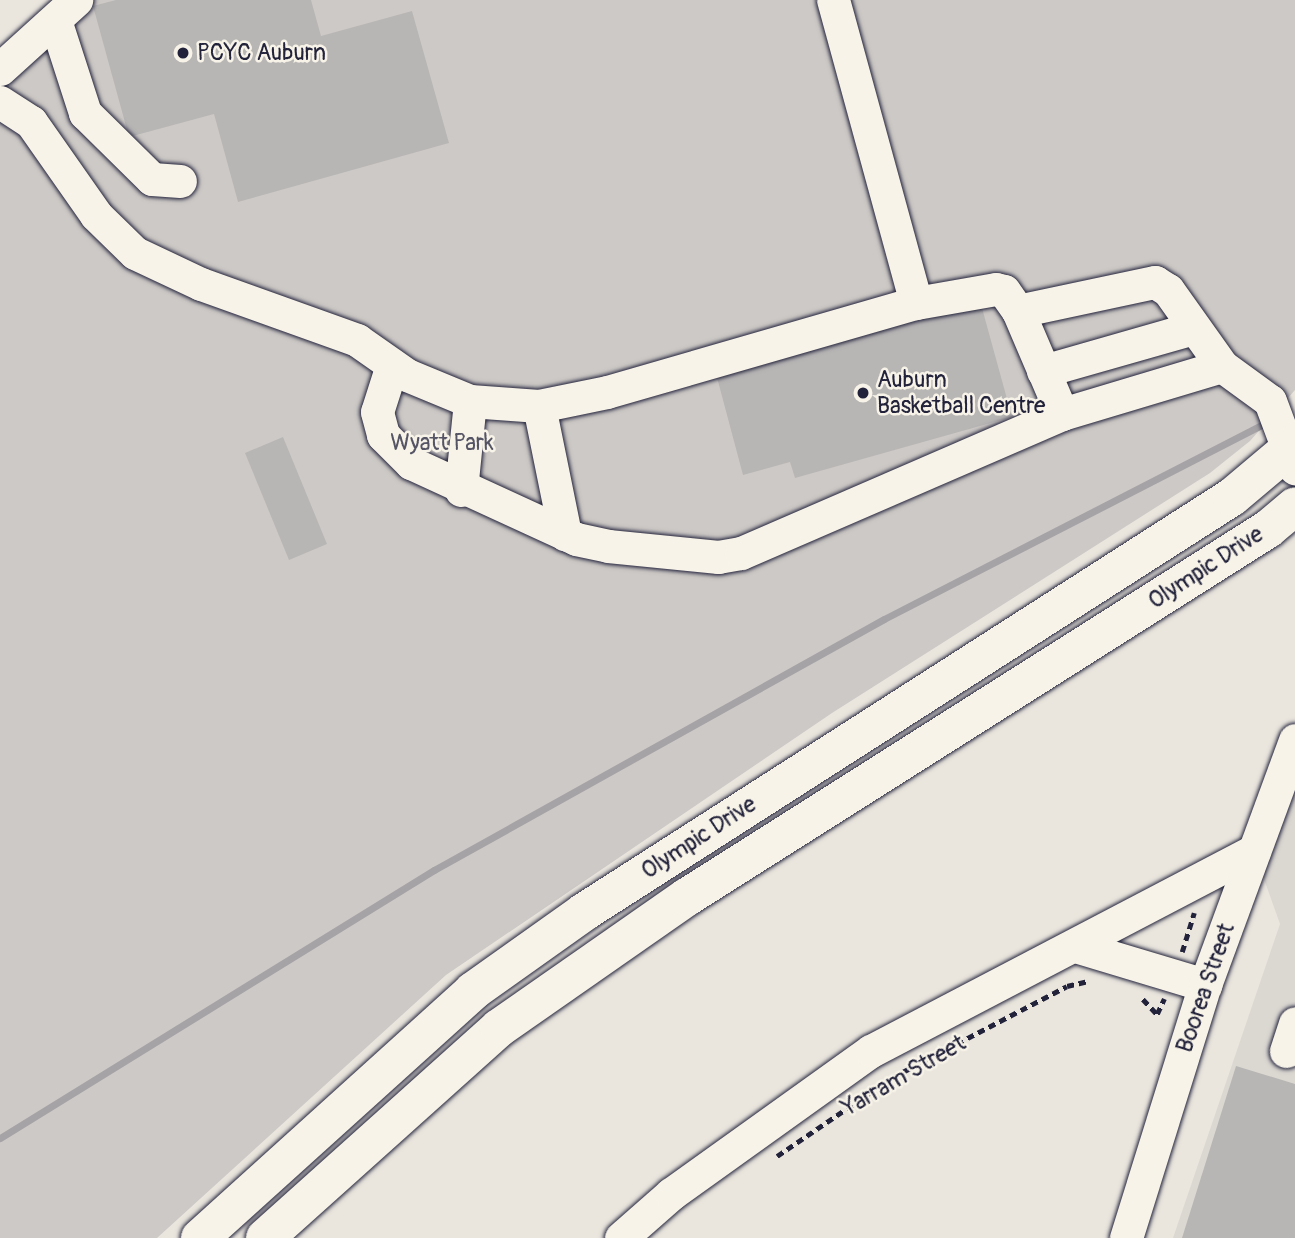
<!DOCTYPE html>
<html>
<head>
<meta charset="utf-8">
<style>
	body { margin:0 }
	#map { position:relative; width:1295px; height:1238px; overflow:hidden; background:#eae6de; font-family:Pangolin,sans-serif }
	div>[style] { position:absolute }
	[style*='--x'] { left:calc(var(--x)*1px); top:calc(var(--y)*1px); width:calc(var(--w)*1px); rotate:calc(var(--a)*1deg) }
	.built>* { inset:0; background:#dbd8d2 }
	.green>* { inset:0; background:#cdc9c6 }
	.stream>* { height:7px; margin:-3.5px; padding:0 3.5px; transform-origin:3.5px; border-radius:3.5px; background:#a6a3a6 }
	.building>* { inset:0; background:#b8b6b5 }
	.path>* { height:4.5px; margin-top:-2.25px; transform-origin:0; background:repeating-linear-gradient(90deg,#22223b 0 7px,transparent 0 12px) }
	.roads { filter:drop-shadow(0 0 2px #22223b) drop-shadow(0 0 2px #22223b) }
	.minor>* { height:33px; margin:-16.5px; padding:0 16.5px; transform-origin:16.5px; border-radius:16.5px; background:#f7f3e8 }
	.highway>* { height:38px; margin:-19px; padding:0 19px; transform-origin:19px; border-radius:19px; background:#f7f3e8 }
	.dots>* { width:19px; height:19px; translate:-50% -50%; box-sizing:border-box; border:4px solid #f7f3e8; border-radius:50% }
	span { translate:-50% -50%; white-space:nowrap; text-align:center; line-height:1.15; -webkit-text-stroke:5px #f7f3e8; paint-order:stroke }
	.poi-label { font-size:23px; color:#22223b }
	.left { translate:0 -50%; text-align:left }
	.park-label { font-size:23px; color:#555465 }
	.street-label { font-size:23px; color:#22223b }
</style>
</head>
<body>
<div id="map">
	<div class="built">
		<div style="clip-path:polygon(1295px 740px,1295px 1238px,1173px 1238px,1280px 924px,1254px 851px)"></div>
	</div>
	<div class="green">
		<div style="clip-path:polygon(55px 0,1295px 0,1295px 390px,1250px 441px,1210px 473px,832px 713px,446px 975px,157px 1238px,0 1238px,0 116px,11px 93px,7px 42px)"></div>
	</div>
	<div class="stream">
		<div style="--x:0;--y:1138;--w:510;--a:-31.7"></div>
		<div style="--x:434;--y:870;--w:515;--a:-29.15"></div>
		<div style="--x:884;--y:619;--w:434;--a:-27.2"></div>
	</div>
	<div class="building">
		<div style="clip-path:polygon(116px 0,311px 0,321px 36px,412px 11px,449px 143px,238px 202px,214px 114px,129px 137px,93px 6px)"></div>
		<div style="clip-path:polygon(979px 297px,1012px 417px,795px 478px,790px 462px,743px 475px,715px 370px)"></div>
		<div style="clip-path:polygon(283px 437px,327px 544px,289px 560px,245px 453px)"></div>
		<div style="clip-path:polygon(1236px 1066px,1295px 1084px,1295px 1238px,1182px 1238px)"></div>
	</div>
	<div class="path">
		<div style="--x:1182;--y:952;--w:41;--a:-72.9"></div>
		<div style="--x:1143;--y:999;--w:21;--a:47"></div>
		<div style="--x:1157;--y:1014;--w:17;--a:-65"></div>
		<div style="--x:777;--y:1156;--w:140;--a:-34.3"></div>
		<div style="--x:893;--y:1077;--w:196;--a:-27.6"></div>
		<div style="--x:1067;--y:986;--w:22;--a:-13"></div>
	</div>
	<div class="roads">
		<div class="minor">
			<div style="--x:55;--y:20;--w:98;--a:72.1"></div>
			<div style="--x:85;--y:113;--w:94;--a:44.6"></div>
			<div style="--x:152;--y:179;--w:28;--a:4"></div>
			<div style="--x:0;--y:69;--w:103;--a:-42.2"></div>
			<div style="--x:0;--y:102;--w:37;--a:33"></div>
			<div style="--x:31;--y:122;--w:113;--a:55"></div>
			<div style="--x:96;--y:215;--w:54;--a:44.3"></div>
			<div style="--x:135;--y:253;--w:73;--a:25.2"></div>
			<div style="--x:201;--y:284;--w:166;--a:19.7"></div>
			<div style="--x:357;--y:340;--w:61;--a:35"></div>
			<div style="--x:407;--y:375;--w:68;--a:22.4"></div>
			<div style="--x:470;--y:401;--w:69;--a:4.1"></div>
			<div style="--x:539;--y:406;--w:69;--a:-11.6"></div>
			<div style="--x:607;--y:392;--w:322;--a:-16.1"></div>
			<div style="--x:916;--y:303;--w:314;--a:-105.3"></div>
			<div style="--x:916;--y:303;--w:81;--a:-9.9"></div>
			<div style="--x:996;--y:289;--w:8;--a:14"></div>
			<div style="--x:1004;--y:291;--w:24;--a:55"></div>
			<div style="--x:392;--y:365;--w:49;--a:107.7"></div>
			<div style="--x:377;--y:412;--w:24;--a:75"></div>
			<div style="--x:383;--y:435;--w:40;--a:45"></div>
			<div style="--x:411;--y:463;--w:182;--a:24.7"></div>
			<div style="--x:576;--y:539;--w:33;--a:12"></div>
			<div style="--x:608;--y:546;--w:111;--a:5.7"></div>
			<div style="--x:718;--y:557;--w:23;--a:-10"></div>
			<div style="--x:741;--y:553;--w:350;--a:-23.4"></div>
			<div style="--x:1062;--y:414;--w:167;--a:-16.7"></div>
			<div style="--x:1222;--y:366;--w:59;--a:36.1"></div>
			<div style="--x:1270;--y:401;--w:72;--a:69.5"></div>
			<div style="--x:1043;--y:371;--w:157;--a:-15.9"></div>
			<div style="--x:539;--y:406;--w:131;--a:78.5"></div>
			<div style="--x:1062;--y:414;--w:112;--a:-113.1"></div>
			<div style="--x:1018;--y:311;--w:140;--a:-12"></div>
			<div style="--x:1155;--y:282;--w:15;--a:32"></div>
			<div style="--x:1168;--y:290;--w:93;--a:54.6"></div>
			<div style="--x:461;--y:490;--w:89;--a:-84.2"></div>
			<div style="--x:1075;--y:946;--w:136;--a:16.7"></div>
			<div style="--x:1286;--y:1051;--w:29;--a:-72"></div>
			<div style="--x:621;--y:1238;--w:67;--a:-41.3"></div>
			<div style="--x:671;--y:1194;--w:246;--a:-35.6"></div>
			<div style="--x:871;--y:1051;--w:432;--a:-27.6"></div>
			<div style="--x:1126;--y:1238;--w:265;--a:-72.7"></div>
			<div style="--x:1205;--y:985;--w:261;--a:-69.8"></div>
		</div>
		<div class="highway">
			<div style="--x:200;--y:1238;--w:368;--a:-42.1"></div>
			<div style="--x:473;--y:991;--w:136;--a:-35.4"></div>
			<div style="--x:584;--y:912;--w:769;--a:-32.64"></div>
			<div style="--x:1232;--y:497;--w:82;--a:-40.1"></div>
			<div style="--x:265;--y:1238;--w:314;--a:-41.9"></div>
			<div style="--x:499;--y:1028;--w:229;--a:-34.9"></div>
			<div style="--x:687;--y:897;--w:688;--a:-32.35"></div>
			<div style="--x:1268;--y:529;--w:35;--a:-40"></div>
		</div>
	</div>
	<div class="dots">
		<div style="left:183px;top:53px;background:#22223b"></div>
		<div style="left:863px;top:393px;background:#22223b"></div>
	</div>
	<div class="poi-label">
		<span class="left" style="left:197px;top:53px">PCYC Auburn</span>
		<span class="left" style="left:877px;top:393px">Auburn<br>Basketball Centre</span>
	</div>
	<div class="park-label">
		<span style="left:442px;top:443px">Wyatt Park</span>
	</div>
	<div class="street-label">
		<span style="left:1206px;top:568px;rotate:-33deg">Olympic Drive</span>
		<span style="left:699px;top:838px;rotate:-33deg">Olympic Drive</span>
		<span style="left:1206px;top:988px;rotate:-71deg">Boorea Street</span>
		<span style="left:904px;top:1076px;rotate:-30deg">Yarram Street</span>
	</div>
</div>
</body>
</html>
